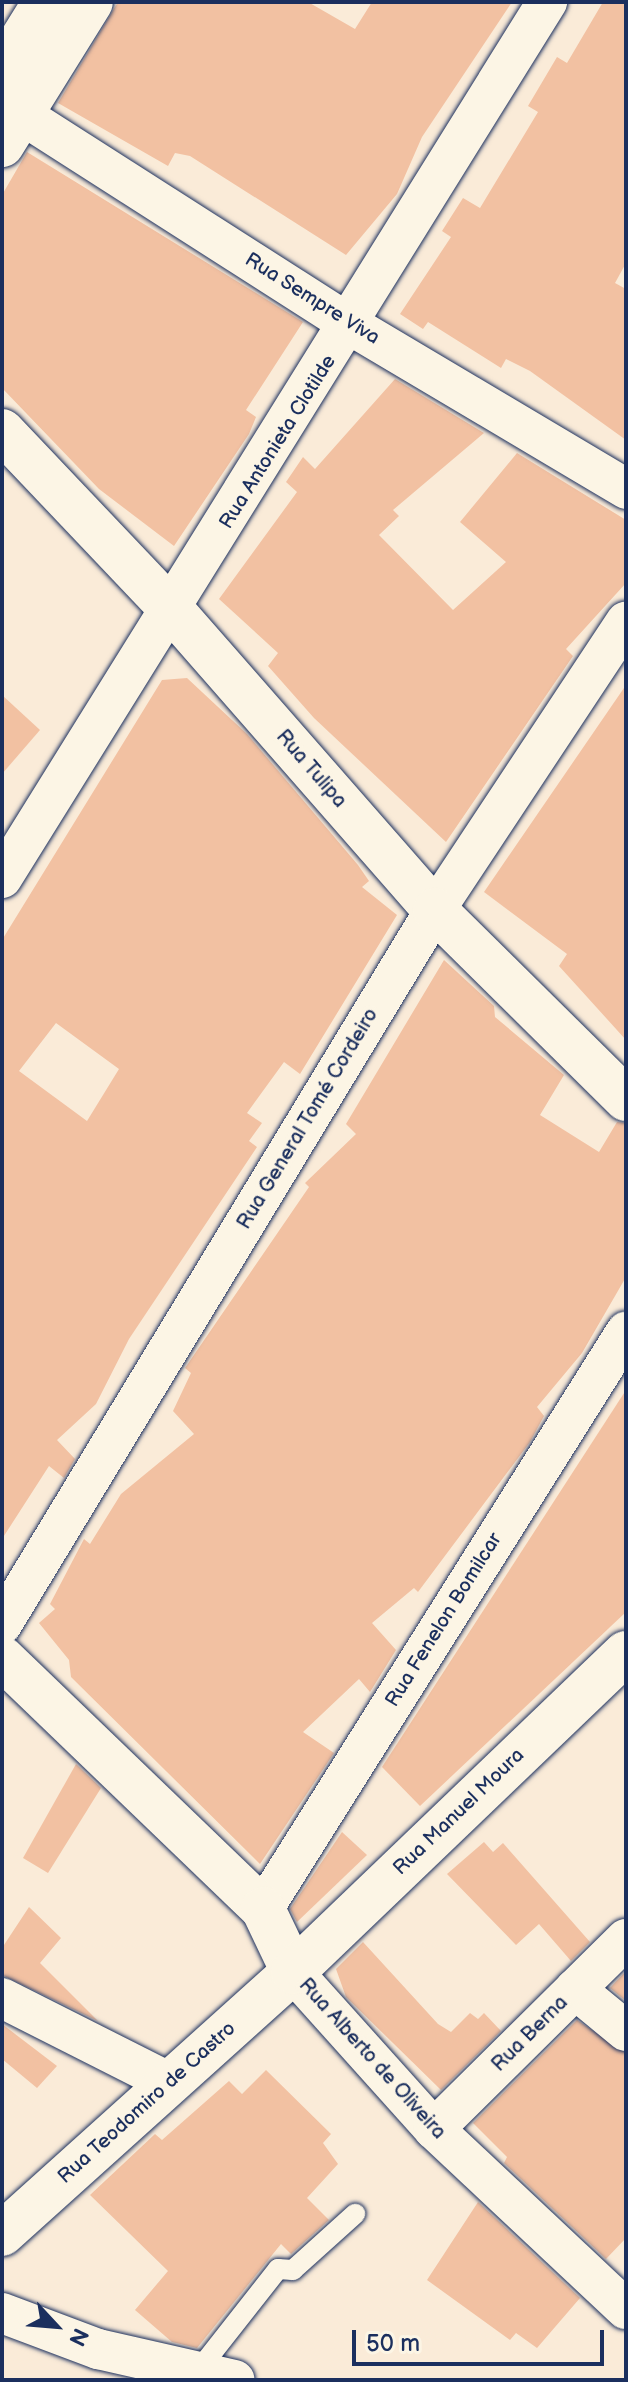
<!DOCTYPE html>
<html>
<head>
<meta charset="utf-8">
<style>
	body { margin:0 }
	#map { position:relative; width:628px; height:2382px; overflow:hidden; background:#faebd8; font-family:"Balsamiq Sans",sans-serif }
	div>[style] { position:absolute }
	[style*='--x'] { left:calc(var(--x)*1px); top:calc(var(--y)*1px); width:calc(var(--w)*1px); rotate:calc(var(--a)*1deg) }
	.building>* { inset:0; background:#f2c1a2 }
	.roads { filter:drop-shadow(0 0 2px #1b2f5e) drop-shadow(0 0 2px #1b2f5e) }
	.lane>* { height:20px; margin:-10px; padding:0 10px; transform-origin:10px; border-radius:10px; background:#fcf5e5 }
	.street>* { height:40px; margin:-20px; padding:0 20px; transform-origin:20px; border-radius:20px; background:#fcf5e5 }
	.secondary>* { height:44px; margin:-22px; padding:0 22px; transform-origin:22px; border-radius:22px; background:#fcf5e5 }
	span { translate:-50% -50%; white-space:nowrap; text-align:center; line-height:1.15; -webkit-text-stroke:8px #fcf5e5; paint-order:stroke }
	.street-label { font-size:20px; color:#1b2f5e }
	.frame { position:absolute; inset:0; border:4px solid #1b2f5e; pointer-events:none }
	.north { position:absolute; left:16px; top:2286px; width:80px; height:80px; -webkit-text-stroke:6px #fcf5e5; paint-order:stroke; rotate:116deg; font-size:22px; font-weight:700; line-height:32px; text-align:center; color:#1b2f5e }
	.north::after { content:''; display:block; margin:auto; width:28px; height:36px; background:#1b2f5e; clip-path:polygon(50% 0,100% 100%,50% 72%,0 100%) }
	.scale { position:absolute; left:352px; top:2330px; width:252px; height:36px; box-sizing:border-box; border:4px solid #1b2f5e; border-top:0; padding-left:10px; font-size:24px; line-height:28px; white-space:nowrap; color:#1b2f5e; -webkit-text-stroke:6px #fcf5e5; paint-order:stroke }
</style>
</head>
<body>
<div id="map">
	<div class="building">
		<div style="clip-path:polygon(118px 2px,308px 2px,355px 29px,372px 2px,512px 2px,422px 137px,397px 194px,346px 255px,190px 156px,175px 153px,168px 166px,58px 103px)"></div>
		<div style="clip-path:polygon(603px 2px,626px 2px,626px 263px,615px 283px,626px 289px,626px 440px,530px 371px,506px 359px,501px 368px,428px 322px,423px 329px,400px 314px,451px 237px,442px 231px,463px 198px,480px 208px,538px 112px,528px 106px,557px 57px,567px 63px)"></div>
		<div style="clip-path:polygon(27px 152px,303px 322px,246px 410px,256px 417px,249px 434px,174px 546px,99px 489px,2px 388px,2px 195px)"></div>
		<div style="clip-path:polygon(395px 379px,484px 433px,393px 510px,399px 516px,379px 535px,453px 610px,506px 562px,460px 522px,517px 453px,626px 520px,626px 583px,566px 649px,573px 656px,446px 842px,314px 718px,268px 666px,278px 653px,219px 599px,297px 492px,286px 482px,303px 457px,315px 469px)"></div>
		<div style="clip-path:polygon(evenodd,187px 678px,247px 734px,358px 865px,369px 881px,362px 887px,397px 915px,300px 1074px,284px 1062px,247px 1113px,262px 1123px,249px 1141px,257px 1147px,129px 1339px,96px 1404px,57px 1440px,75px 1459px,64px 1478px,49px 1466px,2px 1539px,2px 940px,162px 680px,187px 678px,56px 1023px,119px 1069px,87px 1121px,19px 1071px,56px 1023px)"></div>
		<div style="clip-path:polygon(626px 685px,626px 1040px,559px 966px,567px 954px,484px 892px)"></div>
		<div style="clip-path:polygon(2px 695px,40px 730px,2px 774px)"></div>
		<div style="clip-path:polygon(444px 960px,494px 1006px,495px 1017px,564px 1075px,540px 1115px,599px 1152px,617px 1122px,626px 1123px,626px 1277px,582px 1353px,537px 1407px,544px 1416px,530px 1442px,418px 1592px,414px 1588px,372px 1623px,396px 1650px,370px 1692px,359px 1679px,303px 1732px,334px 1753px,260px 1864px,71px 1677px,69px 1660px,39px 1623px,55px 1609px,50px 1604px,84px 1539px,90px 1544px,121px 1494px,194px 1434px,173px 1411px,191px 1373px,185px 1368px,309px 1187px,305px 1183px,356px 1134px,346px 1124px)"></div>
		<div style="clip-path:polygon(626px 1390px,626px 1612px,420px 1806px,382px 1767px)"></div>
		<div style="clip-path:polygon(76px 1764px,101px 1788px,48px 1873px,23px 1858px)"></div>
		<div style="clip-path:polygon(342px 1832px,367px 1855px,297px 1922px,290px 1909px)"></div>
		<div style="clip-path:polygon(484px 1842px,493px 1852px,503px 1843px,590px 1942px,571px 1961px,539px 1924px,516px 1945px,447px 1874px)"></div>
		<div style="clip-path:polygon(29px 1907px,61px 1938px,40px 1963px,98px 2021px,2px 1975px,2px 1948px)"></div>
		<div style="clip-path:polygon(363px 1942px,438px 2024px,451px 2032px,470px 2013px,478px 2019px,484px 2013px,501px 2031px,441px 2090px,346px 1997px,336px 1969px)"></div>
		<div style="clip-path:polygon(626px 1971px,626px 2001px,610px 1988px)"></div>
		<div style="clip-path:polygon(577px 2020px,626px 2053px,626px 2238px,606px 2259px,504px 2163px,507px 2157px,473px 2123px)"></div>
		<div style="clip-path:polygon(2px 2024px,57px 2066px,37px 2088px,2px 2059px)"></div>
		<div style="clip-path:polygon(266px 2070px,331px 2134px,323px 2143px,338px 2164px,307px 2198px,329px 2220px,291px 2254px,281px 2244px,197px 2348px,172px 2342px,135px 2310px,168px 2271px,90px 2195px,155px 2134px,162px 2140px,229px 2081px,242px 2094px)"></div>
		<div style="clip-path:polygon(478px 2202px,580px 2298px,537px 2348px,516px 2333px,510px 2340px,427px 2280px)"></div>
	</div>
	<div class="roads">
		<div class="lane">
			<div style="--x:197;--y:2372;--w:131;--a:-51.8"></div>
			<div style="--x:278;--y:2269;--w:15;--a:4"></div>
			<div style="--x:293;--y:2270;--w:84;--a:-42.1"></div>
		</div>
		<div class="street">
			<div style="--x:2;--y:102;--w:416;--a:32.6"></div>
			<div style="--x:352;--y:326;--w:319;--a:30.7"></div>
			<div style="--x:2;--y:878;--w:1032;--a:-58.11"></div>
			<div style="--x:2;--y:1624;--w:835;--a:-58.77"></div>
			<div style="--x:435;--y:910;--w:346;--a:-56.5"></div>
			<div style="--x:263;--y:1909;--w:682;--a:-57.83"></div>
			<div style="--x:293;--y:1972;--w:211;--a:48.1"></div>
			<div style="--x:434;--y:2129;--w:263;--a:43.2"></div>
			<div style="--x:575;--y:1989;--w:66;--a:39.5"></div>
			<div style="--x:2;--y:1998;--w:186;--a:26.8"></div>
			<div style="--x:434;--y:2129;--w:270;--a:-44.7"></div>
			<div style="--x:2;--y:2313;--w:103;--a:20.6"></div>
			<div style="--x:98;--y:2349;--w:140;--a:12.8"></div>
		</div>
		<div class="secondary">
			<div style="--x:2;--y:71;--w:81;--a:-58.1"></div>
			<div style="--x:2;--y:145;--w:168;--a:-58.1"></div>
			<div style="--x:2;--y:431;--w:247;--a:46.5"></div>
			<div style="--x:172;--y:610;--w:399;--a:48.8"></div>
			<div style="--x:435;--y:910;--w:269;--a:44.7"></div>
			<div style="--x:2;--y:1658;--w:362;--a:43.9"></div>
			<div style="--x:263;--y:1909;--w:70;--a:64.5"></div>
			<div style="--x:2;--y:2234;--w:392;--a:-42"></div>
			<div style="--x:293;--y:1972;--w:461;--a:-43.8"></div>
		</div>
	</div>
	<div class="street-label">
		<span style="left:312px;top:299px;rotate:32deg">Rua Sempre Viva</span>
		<span style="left:278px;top:442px;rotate:-58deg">Rua Antonieta Clotilde</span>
		<span style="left:311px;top:769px;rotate:49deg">Rua Tulipa</span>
		<span style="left:308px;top:1119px;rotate:-59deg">Rua General Tomé Cordeiro</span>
		<span style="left:444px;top:1620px;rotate:-58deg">Rua Fenelon Bomilcar</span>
		<span style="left:459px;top:1812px;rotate:-44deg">Rua Manuel Moura</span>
		<span style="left:530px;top:2034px;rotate:-45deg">Rua Berna</span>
		<span style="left:372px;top:2059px;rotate:48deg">Rua Alberto de Oliveira</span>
		<span style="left:147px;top:2103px;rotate:-42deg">Rua Teodomiro de Castro</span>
	</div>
	<div class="frame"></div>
	<div class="north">N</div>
	<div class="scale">50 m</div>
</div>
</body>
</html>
